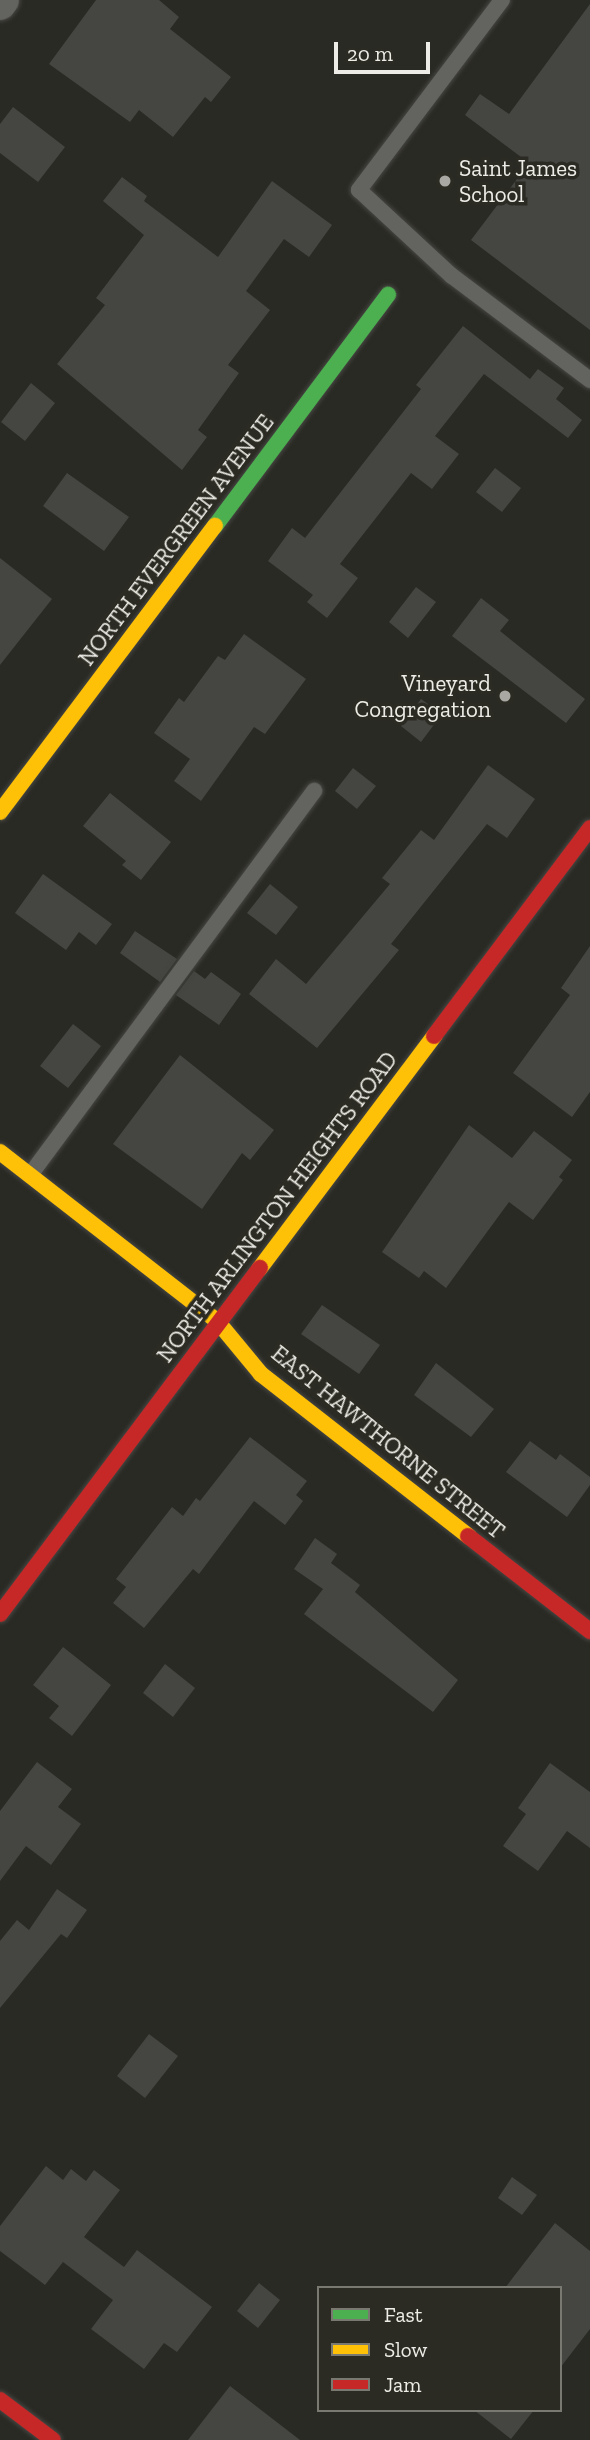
<!DOCTYPE html>
<html>
<head>
<meta charset="utf-8">
<style>
	body { margin:0 }
	#map { position:relative; width:590px; height:2440px; overflow:hidden; background:#2a2a25; font-family:"Zilla Slab",serif }
	div>[style] { position:absolute }
	[style*='--x'] { left:calc(var(--x)*1px); top:calc(var(--y)*1px); width:calc(var(--w)*1px); rotate:calc(var(--a)*1deg) }
	.building>* { inset:0; background:#454541 }
	.roads { filter:drop-shadow(0 0 2px #474642) drop-shadow(0 0 2px #474642) }
	.lane>* { height:16px; margin:-8px; padding:0 8px; transform-origin:8px; border-radius:8px; background:#636360 }
	.street>* { height:32px; margin:-16px; padding:0 16px; transform-origin:16px; border-radius:16px; background:#636360 }
	.fast>* { height:16px; margin:-8px; padding:0 8px; transform-origin:8px; border-radius:8px; background:#4caf50 }
	.slow>* { height:16px; margin:-8px; padding:0 8px; transform-origin:8px; border-radius:8px; background:#ffc107 }
	.jam>* { height:16px; margin:-8px; padding:0 8px; transform-origin:8px; border-radius:8px; background:#c62828 }
	.dots>* { width:19px; height:19px; translate:-50% -50%; box-sizing:border-box; border:4px solid #2c2b23; border-radius:50% }
	span { translate:-50% -50%; white-space:nowrap; text-align:center; line-height:1.15; -webkit-text-stroke:7px #2c2b23; paint-order:stroke }
	.poi-label { font-size:23px; color:#edece6 }
	.left { translate:0 -50%; text-align:left }
	.right { translate:-100% -50%; text-align:right }
	.street-label { font-size:23px; color:#edece6 }
	.legend { position:absolute; left:317px; top:2286px; width:245px; height:126px; box-sizing:border-box; background:#2c2b23; border:2px solid #797871; margin:0; padding:9px 12px; list-style:none; font-size:21px; color:#edece6 }
	.legend li { display:flex; align-items:center; gap:14px; height:35px }
	.legend b { width:35px; border:2px solid #797871 }
	.scale { position:absolute; left:334px; top:42px; width:96px; height:32px; box-sizing:border-box; border:4px solid #edece6; border-top:0; padding-left:9px; font-size:21px; line-height:24px; white-space:nowrap; color:#edece6; -webkit-text-stroke:5px #2c2b23; paint-order:stroke }
</style>
</head>
<body>
<div id="map">
	<div class="building">
		<div style="clip-path:polygon(96px 0,159px 0,179px 17px,170px 29px,231px 77px,211px 102px,205px 97px,173px 137px,139px 110px,130px 122px,49px 64px)"></div>
		<div style="clip-path:polygon(590px 4px,590px 330px,471px 240px,529px 163px,465px 115px,480px 94px,509px 114px)"></div>
		<div style="clip-path:polygon(13px 107px,65px 147px,38px 182px,0 153px,0 124px)"></div>
		<div style="clip-path:polygon(122px 177px,147px 196px,144px 201px,218px 257px,272px 181px,332px 225px,309px 257px,284px 239px,246px 291px,270px 310px,228px 365px,239px 373px,198px 430px,207px 437px,182px 470px,57px 364px,105px 305px,96px 298px,144px 235px,103px 201px)"></div>
		<div style="clip-path:polygon(463px 326px,530px 379px,538px 369px,564px 388px,556px 399px,582px 420px,568px 438px,484px 374px,435px 436px,459px 454px,432px 489px,411px 473px,340px 564px,358px 578px,327px 618px,307px 602px,313px 595px,268px 561px,292px 528px,305px 538px,421px 389px,416px 385px)"></div>
		<div style="clip-path:polygon(31px 383px,55px 403px,25px 441px,1px 422px)"></div>
		<div style="clip-path:polygon(495px 468px,521px 488px,502px 512px,476px 492px)"></div>
		<div style="clip-path:polygon(67px 473px,129px 517px,104px 551px,43px 506px)"></div>
		<div style="clip-path:polygon(0 558px,52px 599px,0 665px)"></div>
		<div style="clip-path:polygon(416px 587px,436px 602px,408px 638px,389px 622px)"></div>
		<div style="clip-path:polygon(481px 598px,509px 620px,500px 631px,585px 699px,566px 723px,452px 636px)"></div>
		<div style="clip-path:polygon(244px 634px,306px 679px,265px 734px,254px 727px,201px 801px,174px 781px,190px 759px,154px 733px,179px 698px,184px 702px,218px 656px,225px 660px)"></div>
		<div style="clip-path:polygon(421px 699px,442px 714px,421px 742px,401px 726px)"></div>
		<div style="clip-path:polygon(488px 765px,535px 799px,507px 838px,487px 824px,391px 944px,399px 950px,317px 1048px,249px 994px,276px 959px,306px 984px,390px 884px,382px 878px,421px 830px,434px 840px)"></div>
		<div style="clip-path:polygon(353px 768px,376px 786px,357px 809px,335px 791px)"></div>
		<div style="clip-path:polygon(110px 793px,171px 842px,141px 880px,122px 865px,126px 861px,83px 826px)"></div>
		<div style="clip-path:polygon(43px 874px,112px 924px,96px 945px,79px 932px,66px 950px,15px 913px)"></div>
		<div style="clip-path:polygon(270px 884px,298px 907px,276px 935px,247px 913px)"></div>
		<div style="clip-path:polygon(135px 931px,177px 959px,160px 982px,120px 953px)"></div>
		<div style="clip-path:polygon(590px 946px,590px 1092px,572px 1117px,513px 1073px,570px 995px,561px 988px)"></div>
		<div style="clip-path:polygon(194px 971px,205px 979px,211px 972px,241px 994px,219px 1025px,176px 995px)"></div>
		<div style="clip-path:polygon(73px 1024px,101px 1046px,68px 1088px,40px 1066px)"></div>
		<div style="clip-path:polygon(180px 1055px,274px 1130px,250px 1160px,242px 1153px,202px 1209px,113px 1144px)"></div>
		<div style="clip-path:polygon(469px 1125px,512px 1158px,534px 1131px,572px 1160px,559px 1177px,563px 1180px,533px 1220px,509px 1202px,446px 1288px,424px 1271px,419px 1278px,382px 1252px)"></div>
		<div style="clip-path:polygon(322px 1305px,380px 1345px,359px 1374px,301px 1334px)"></div>
		<div style="clip-path:polygon(436px 1363px,494px 1409px,471px 1437px,414px 1395px)"></div>
		<div style="clip-path:polygon(250px 1437px,307px 1481px,296px 1495px,303px 1501px,285px 1525px,254px 1501px,199px 1574px,193px 1569px,144px 1628px,113px 1603px,126px 1587px,116px 1579px,172px 1507px,183px 1516px,196px 1498px,200px 1501px)"></div>
		<div style="clip-path:polygon(530px 1441px,556px 1460px,560px 1454px,590px 1477px,590px 1485px,567px 1517px,506px 1472px)"></div>
		<div style="clip-path:polygon(315px 1538px,337px 1554px,331px 1563px,360px 1585px,355px 1592px,458px 1680px,433px 1712px,304px 1614px,323px 1589px,294px 1569px)"></div>
		<div style="clip-path:polygon(63px 1647px,111px 1685px,72px 1736px,49px 1718px,59px 1706px,33px 1685px)"></div>
		<div style="clip-path:polygon(165px 1664px,195px 1688px,173px 1717px,143px 1693px)"></div>
		<div style="clip-path:polygon(37px 1762px,72px 1789px,58px 1807px,81px 1824px,51px 1865px,26px 1846px,0 1881px,0 1811px)"></div>
		<div style="clip-path:polygon(550px 1763px,590px 1792px,590px 1848px,567px 1831px,538px 1871px,503px 1846px,526px 1814px,518px 1808px)"></div>
		<div style="clip-path:polygon(57px 1889px,87px 1910px,67px 1938px,61px 1934px,0 2008px,0 1941px,17px 1920px,29px 1930px)"></div>
		<div style="clip-path:polygon(149px 2034px,178px 2056px,145px 2098px,117px 2076px)"></div>
		<div style="clip-path:polygon(46px 2166px,63px 2180px,71px 2169px,86px 2181px,94px 2170px,120px 2190px,84px 2237px,124px 2267px,137px 2250px,212px 2307px,177px 2352px,164px 2343px,144px 2369px,91px 2329px,113px 2300px,63px 2262px,45px 2285px,0 2251px,0 2226px)"></div>
		<div style="clip-path:polygon(512px 2177px,537px 2195px,522px 2215px,498px 2198px)"></div>
		<div style="clip-path:polygon(555px 2223px,590px 2251px,590px 2329px,560px 2368px,560px 2288px,505px 2288px)"></div>
		<div style="clip-path:polygon(259px 2283px,280px 2300px,258px 2328px,237px 2311px)"></div>
		<div style="clip-path:polygon(230px 2386px,300px 2440px,188px 2440px)"></div>
		<div style="clip-path:polygon(474px 2410px,534px 2410px,511px 2439px)"></div>
	</div>
	<div class="roads">
		<div class="lane">
			<div style="--x:502;--y:0;--w:238;--a:127"></div>
			<div style="--x:359;--y:190;--w:127;--a:42.8"></div>
			<div style="--x:452;--y:276;--w:173;--a:37"></div>
			<div style="--x:30;--y:1175;--w:478;--a:-53.5"></div>
		</div>
		<div class="street">
			<div style="--x:0;--y:4;--w:5;--a:-53"></div>
		</div>
		<div class="fast">
			<div style="--x:215;--y:526;--w:289;--a:-53.2"></div>
		</div>
		<div class="slow">
			<div style="--x:0;--y:812;--w:358;--a:-53.1"></div>
			<div style="--x:0;--y:1152;--w:276;--a:37.9"></div>
			<div style="--x:218;--y:1322;--w:67;--a:50.4"></div>
			<div style="--x:261;--y:1374;--w:263;--a:38"></div>
			<div style="--x:260;--y:1268;--w:290;--a:-53.1"></div>
		</div>
		<div class="jam">
			<div style="--x:434;--y:1036;--w:260;--a:-53.1"></div>
			<div style="--x:468;--y:1536;--w:155;--a:37.9"></div>
			<div style="--x:0;--y:1614;--w:433;--a:-53.1"></div>
			<div style="--x:0;--y:2400;--w:66;--a:37"></div>
		</div>
	</div>
	<div class="dots">
		<div style="left:445px;top:181px;background:#a9a8a2"></div>
		<div style="left:505px;top:696px;background:#a9a8a2"></div>
	</div>
	<div class="poi-label">
		<span class="left" style="left:459px;top:181px">Saint James<br>School</span>
		<span class="right" style="left:491px;top:696px">Vineyard<br>Congregation</span>
	</div>
	<div class="street-label">
		<span style="left:176px;top:540px;rotate:-53deg">NORTH EVERGREEN AVENUE</span>
		<span style="left:277px;top:1207px;rotate:-53deg">NORTH ARLINGTON HEIGHTS ROAD</span>
		<span style="left:388px;top:1442px;rotate:39deg">EAST HAWTHORNE STREET</span>
	</div>
	<ul class="legend">
	<li><b style="height:9px;background:#4caf50"></b>Fast</li>
	<li><b style="height:9px;background:#ffc107"></b>Slow</li>
	<li><b style="height:9px;background:#c62828"></b>Jam</li>
	</ul>
	<div class="scale">20 m</div>
</div>
</body>
</html>
